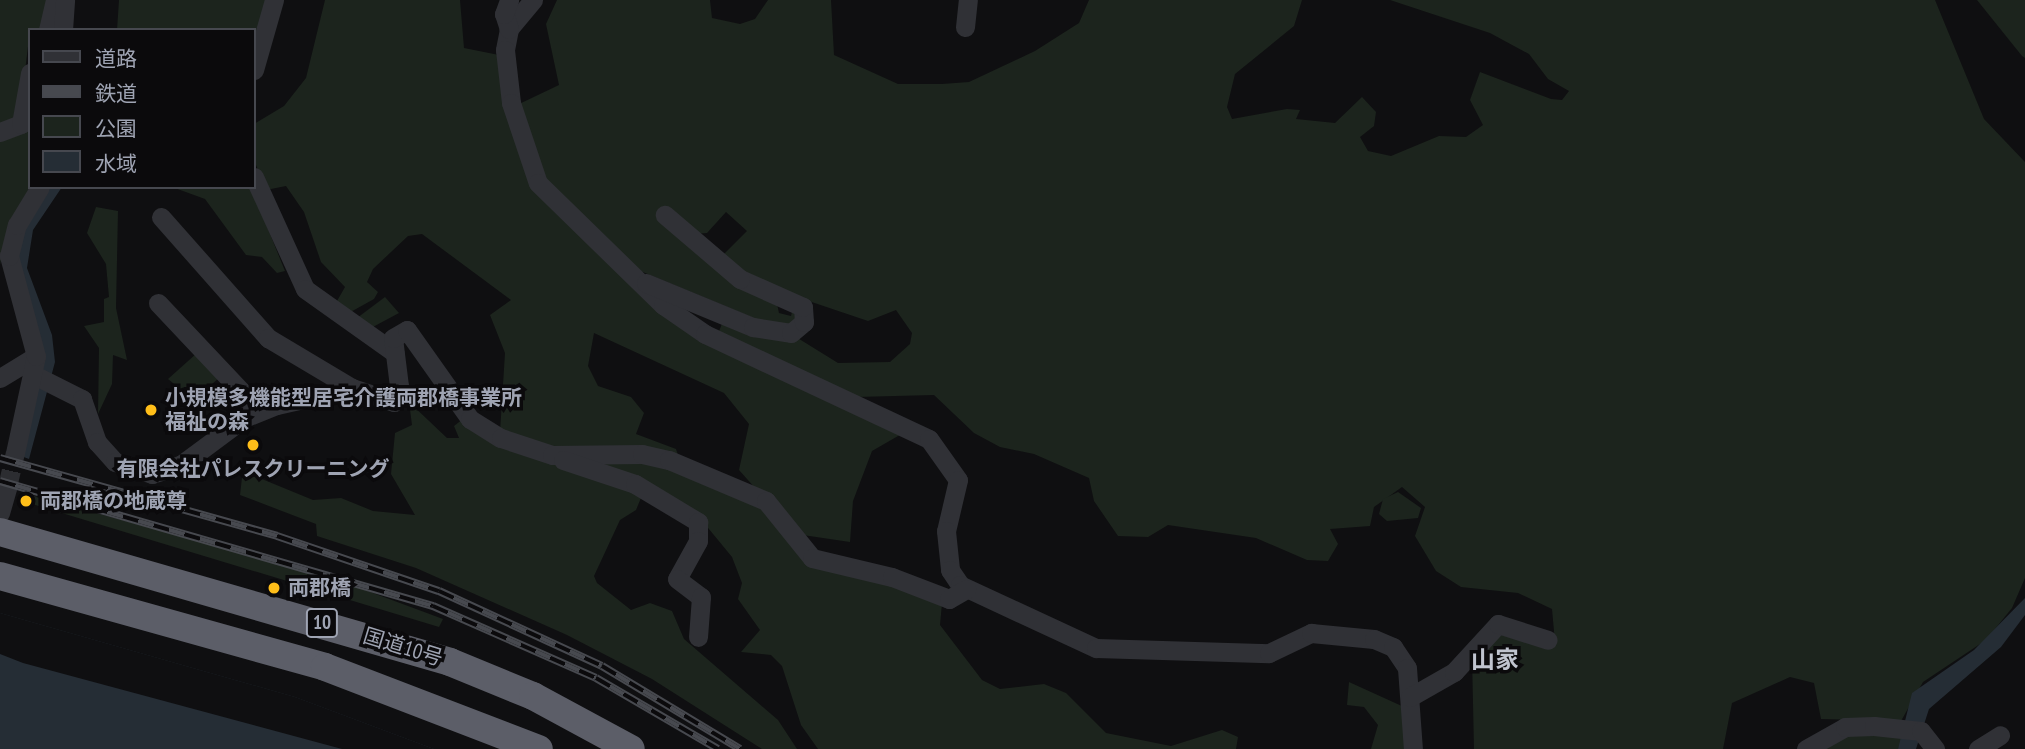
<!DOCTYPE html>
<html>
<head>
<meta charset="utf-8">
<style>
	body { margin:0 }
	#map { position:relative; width:2025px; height:749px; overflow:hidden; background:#0f0f11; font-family:"PT Sans Narrow","Noto Sans JP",sans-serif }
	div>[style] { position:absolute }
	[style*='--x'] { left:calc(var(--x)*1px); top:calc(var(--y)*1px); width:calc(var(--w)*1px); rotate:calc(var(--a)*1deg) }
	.green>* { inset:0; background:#1c241d }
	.water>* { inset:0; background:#252d35 }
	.pier>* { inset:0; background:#0f0f11 }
	.minor-tunnel>* { height:19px; margin-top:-9.5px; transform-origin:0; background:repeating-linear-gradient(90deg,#2c2d31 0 19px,transparent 0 29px) }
	.minor>* { height:19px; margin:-9.5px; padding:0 9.5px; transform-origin:9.5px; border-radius:9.5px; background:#303136 }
	.highway>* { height:28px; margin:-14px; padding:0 14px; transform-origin:14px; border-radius:14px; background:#5c5e68 }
	.rail>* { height:8px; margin-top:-4px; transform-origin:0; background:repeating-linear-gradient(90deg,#0b0a0c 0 16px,#47494f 0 32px); box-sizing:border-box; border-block:2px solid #47494f }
	.dots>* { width:19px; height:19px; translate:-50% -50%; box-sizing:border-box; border:4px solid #0b0a0c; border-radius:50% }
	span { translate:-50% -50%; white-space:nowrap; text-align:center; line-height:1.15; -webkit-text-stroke:7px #0b0a0c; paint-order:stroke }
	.shield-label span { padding:2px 5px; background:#0b0a0c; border:2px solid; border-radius:5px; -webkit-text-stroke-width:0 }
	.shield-label { font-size:19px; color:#9fa4b3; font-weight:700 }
	.poi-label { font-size:21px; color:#9fa4b3; font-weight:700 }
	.left { translate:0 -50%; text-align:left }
	.street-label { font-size:21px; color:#9fa4b3 }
	.quarter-label { font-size:24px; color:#c0c4cf; font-weight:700 }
	.legend { position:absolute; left:28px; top:28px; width:228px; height:161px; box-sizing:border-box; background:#0b0a0c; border:2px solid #46484f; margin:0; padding:9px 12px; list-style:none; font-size:21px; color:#9fa4b3 }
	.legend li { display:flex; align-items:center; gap:14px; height:35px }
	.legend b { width:35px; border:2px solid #46484f }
</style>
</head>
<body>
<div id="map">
	<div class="green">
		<div style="clip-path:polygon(0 0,50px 0,43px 30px,30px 30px,19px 121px,0 128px)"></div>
		<div style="clip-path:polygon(119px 0,268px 0,254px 52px,254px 30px,117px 30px)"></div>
		<div style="clip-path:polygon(325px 0,460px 0,464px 48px,499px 55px,532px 181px,664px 313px,905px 432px,872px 451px,853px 501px,850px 542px,796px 534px,739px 470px,749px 424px,724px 393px,594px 333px,588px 366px,598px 386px,631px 397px,644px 413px,636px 434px,676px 449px,679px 458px,552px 450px,500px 432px,505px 353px,490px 315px,511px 300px,422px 234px,408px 236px,373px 269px,367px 282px,378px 292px,374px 299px,347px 314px,337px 301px,345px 287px,321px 262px,304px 212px,286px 186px,266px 190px,254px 160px,254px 124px,284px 106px,306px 78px)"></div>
		<div style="clip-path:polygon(557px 0,710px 0,712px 18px,740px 24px,755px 19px,768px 0,831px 0,834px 55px,898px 84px,942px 84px,969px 82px,1035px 51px,1079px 23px,1089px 0,1302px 0,1294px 26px,1235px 74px,1227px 107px,1232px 119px,1287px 109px,1300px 110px,1296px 119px,1335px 123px,1362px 97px,1376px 112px,1374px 126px,1360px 137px,1368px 151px,1391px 156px,1439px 136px,1466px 137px,1483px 125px,1470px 100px,1480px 72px,1551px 99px,1562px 100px,1569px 91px,1548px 79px,1529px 54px,1490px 33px,1390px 0,1935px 0,1984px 119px,2025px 162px,2025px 578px,2012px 608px,1986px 640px,1923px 682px,1901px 721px,1821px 719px,1814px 683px,1790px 677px,1732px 703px,1723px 749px,1421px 749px,1474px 749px,1472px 657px,1496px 633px,1555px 642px,1552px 609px,1518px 593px,1461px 587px,1436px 571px,1415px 536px,1425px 507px,1402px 487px,1374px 507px,1370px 526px,1330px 529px,1338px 544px,1328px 561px,1307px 560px,1256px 538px,1168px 525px,1148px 537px,1118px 536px,1094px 501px,1089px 478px,1034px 454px,1000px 447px,974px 433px,934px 395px,856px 397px,718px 334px,723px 321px,796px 337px,838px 363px,890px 362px,910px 344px,912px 333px,896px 310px,868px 321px,758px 284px,723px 255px,747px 231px,726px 212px,707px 233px,693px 234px,777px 304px,779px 313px,791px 316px,793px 308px,802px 315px,783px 330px,638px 270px,547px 186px,517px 105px,559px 85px,546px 24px)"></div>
		<div style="clip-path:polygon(1977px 0,2025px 0,2025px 58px,2022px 56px)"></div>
		<div style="clip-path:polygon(30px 80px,30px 187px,5px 238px,0 265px,0 135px,12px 133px)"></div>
		<div style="clip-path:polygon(172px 187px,251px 187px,285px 271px,277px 273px,262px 257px,246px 255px,205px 199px)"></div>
		<div style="clip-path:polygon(96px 207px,118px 211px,116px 308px,127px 360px,113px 355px,112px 384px,98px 414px,99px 348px,84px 326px,104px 322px,104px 299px,109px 297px,106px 264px,87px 233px)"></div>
		<div style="clip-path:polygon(385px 297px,399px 313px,371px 328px,357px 318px)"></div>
		<div style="clip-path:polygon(197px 353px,220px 377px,194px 400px,168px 379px)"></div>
		<div style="clip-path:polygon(409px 402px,447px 438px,459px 438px,454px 426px,463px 419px,643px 493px,636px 510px,620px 520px,594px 576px,597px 583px,631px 610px,650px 603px,672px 611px,684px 639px,778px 720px,797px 749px,762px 749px,652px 679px,567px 635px,416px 568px,317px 536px,316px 524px,240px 495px,242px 477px,257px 477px,313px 500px,341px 498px,373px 511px,415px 515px,391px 474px,395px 433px,412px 425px)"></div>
		<div style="clip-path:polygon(642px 459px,763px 506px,792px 546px,942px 603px,940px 625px,982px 680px,1000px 689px,1044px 684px,1066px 693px,1106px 733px,1171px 746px,1222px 730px,1238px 737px,1236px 749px,818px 749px,801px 725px,782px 666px,771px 655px,741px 652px,760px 630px,738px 599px,742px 583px,732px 557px,704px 523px,583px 461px)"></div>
		<div style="clip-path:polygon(1398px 492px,1421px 508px,1418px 518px,1387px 521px,1379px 514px,1383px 499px)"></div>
		<div style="clip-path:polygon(34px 496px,330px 577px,443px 619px,439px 627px,32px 504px)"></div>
		<div style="clip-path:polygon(1349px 682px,1404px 707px,1408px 749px,1371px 749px,1378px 725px,1364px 707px,1347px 705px)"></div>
		<div style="clip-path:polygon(1853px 731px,1905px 734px,1898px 749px,1813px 749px)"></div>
	</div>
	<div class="water">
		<div style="clip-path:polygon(45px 187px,62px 187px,33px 230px,27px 268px,52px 335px,55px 362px,29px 459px,21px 456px,44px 350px,25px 307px,16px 240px)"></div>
		<div style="clip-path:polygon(2025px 598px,2025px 615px,2001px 647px,1929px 709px,1916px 749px,1898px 749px,1912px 693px,1974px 650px)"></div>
		<div style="clip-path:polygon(0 613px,295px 697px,434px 749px,0 749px)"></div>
	</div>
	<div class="pier">
		<div style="clip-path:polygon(0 613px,295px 697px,434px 749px,342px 749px,23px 663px,0 654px)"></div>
	</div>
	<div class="minor-tunnel">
		<div style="--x:7;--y:489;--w:37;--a:-77"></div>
	</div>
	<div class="minor">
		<div style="--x:533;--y:0;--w:38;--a:130"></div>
		<div style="--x:509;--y:29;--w:21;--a:101"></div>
		<div style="--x:505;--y:50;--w:53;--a:83.5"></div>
		<div style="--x:511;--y:103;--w:84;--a:71.4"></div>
		<div style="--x:538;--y:183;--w:175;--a:44.3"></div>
		<div style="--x:663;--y:305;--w:51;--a:34.6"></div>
		<div style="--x:705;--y:334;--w:247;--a:25.1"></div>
		<div style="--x:929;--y:439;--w:50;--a:54.7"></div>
		<div style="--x:958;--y:480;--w:52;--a:103.2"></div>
		<div style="--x:946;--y:531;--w:39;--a:84"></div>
		<div style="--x:950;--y:570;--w:18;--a:56"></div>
		<div style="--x:960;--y:585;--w:150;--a:24.9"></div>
		<div style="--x:1096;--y:648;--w:173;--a:1.7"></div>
		<div style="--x:1269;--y:653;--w:47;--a:-25.5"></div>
		<div style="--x:1311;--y:633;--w:63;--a:5.4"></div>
		<div style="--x:1374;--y:639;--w:21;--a:23"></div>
		<div style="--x:1393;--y:647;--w:25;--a:56"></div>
		<div style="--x:1407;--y:668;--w:81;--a:85.8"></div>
		<div style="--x:965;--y:27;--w:27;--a:-84"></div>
		<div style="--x:509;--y:29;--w:16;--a:-108"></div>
		<div style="--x:504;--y:14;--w:15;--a:-70"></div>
		<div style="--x:48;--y:30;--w:31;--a:-77"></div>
		<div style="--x:63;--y:30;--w:30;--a:-86"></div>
		<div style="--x:254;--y:70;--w:73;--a:-74.1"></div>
		<div style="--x:0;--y:132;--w:22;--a:-21"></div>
		<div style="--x:21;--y:124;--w:52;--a:-80"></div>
		<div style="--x:254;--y:177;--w:123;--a:65.5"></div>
		<div style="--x:305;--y:289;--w:110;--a:35.4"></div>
		<div style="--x:161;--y:217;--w:162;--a:48.5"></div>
		<div style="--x:268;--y:338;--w:98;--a:30.8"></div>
		<div style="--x:646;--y:283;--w:116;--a:22.4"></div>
		<div style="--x:753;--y:327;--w:38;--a:9"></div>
		<div style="--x:791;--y:333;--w:17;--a:-40"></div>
		<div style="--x:804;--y:322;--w:15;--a:-94"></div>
		<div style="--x:803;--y:307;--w:69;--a:-156"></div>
		<div style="--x:740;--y:279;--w:99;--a:-139.5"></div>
		<div style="--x:158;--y:303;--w:122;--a:46.7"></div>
		<div style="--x:242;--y:392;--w:24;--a:62"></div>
		<div style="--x:34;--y:375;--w:54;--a:26.6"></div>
		<div style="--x:82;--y:399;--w:46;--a:70.8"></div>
		<div style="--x:97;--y:442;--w:27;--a:48"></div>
		<div style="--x:115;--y:462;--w:39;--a:18"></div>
		<div style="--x:152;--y:474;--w:32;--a:-18"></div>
		<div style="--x:182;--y:464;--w:77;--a:-36.6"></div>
		<div style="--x:244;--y:418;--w:35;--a:-22"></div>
		<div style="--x:277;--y:405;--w:77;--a:-12.8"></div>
		<div style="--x:352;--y:388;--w:44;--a:18.4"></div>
		<div style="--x:394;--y:402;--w:17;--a:-73"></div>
		<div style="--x:399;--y:386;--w:48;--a:-97.1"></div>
		<div style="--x:393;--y:338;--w:16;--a:-30"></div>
		<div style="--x:407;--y:330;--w:109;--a:54.7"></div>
		<div style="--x:470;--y:419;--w:36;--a:32"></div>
		<div style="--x:501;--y:438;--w:54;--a:18.4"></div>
		<div style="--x:552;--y:455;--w:90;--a:-0.6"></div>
		<div style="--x:642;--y:454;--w:28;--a:13"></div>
		<div style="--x:669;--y:460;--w:105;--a:22.9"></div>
		<div style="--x:766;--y:501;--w:73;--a:51.1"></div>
		<div style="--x:812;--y:558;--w:82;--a:13.4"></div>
		<div style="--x:892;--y:577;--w:61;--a:21.1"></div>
		<div style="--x:949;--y:599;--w:20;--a:-30"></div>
		<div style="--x:0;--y:378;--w:42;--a:-31.4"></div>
		<div style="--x:15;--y:453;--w:99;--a:-77.8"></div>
		<div style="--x:36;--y:356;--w:104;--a:-105.1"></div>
		<div style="--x:9;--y:256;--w:32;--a:-76"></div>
		<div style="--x:17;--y:225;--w:44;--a:-58.8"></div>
		<div style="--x:563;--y:460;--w:76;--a:18.4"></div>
		<div style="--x:635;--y:484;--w:74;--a:31.1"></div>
		<div style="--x:698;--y:522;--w:19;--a:90"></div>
		<div style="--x:698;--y:541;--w:43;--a:118.9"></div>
		<div style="--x:677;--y:579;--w:30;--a:37"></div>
		<div style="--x:701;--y:597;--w:40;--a:94.3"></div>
		<div style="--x:0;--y:513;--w:25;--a:-74"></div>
		<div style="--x:1410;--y:697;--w:51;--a:-29.6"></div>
		<div style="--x:1454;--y:672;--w:65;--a:-47.5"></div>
		<div style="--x:1498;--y:624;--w:52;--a:17.7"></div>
		<div style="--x:1806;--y:749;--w:45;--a:-29.4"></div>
		<div style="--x:1845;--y:727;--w:29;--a:-2"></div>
		<div style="--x:1874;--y:726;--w:47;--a:6.1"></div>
		<div style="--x:1921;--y:731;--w:23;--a:52"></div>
		<div style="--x:1978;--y:749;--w:26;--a:-32"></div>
	</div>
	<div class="highway">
		<div style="--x:0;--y:532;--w:468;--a:16.1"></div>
		<div style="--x:450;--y:662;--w:90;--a:22.3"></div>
		<div style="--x:533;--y:696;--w:111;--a:28.4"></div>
		<div style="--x:0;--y:576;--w:337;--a:15.6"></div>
		<div style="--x:325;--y:667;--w:229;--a:21"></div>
	</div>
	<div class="rail">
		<div style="--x:0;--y:458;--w:288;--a:15.7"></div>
		<div style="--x:277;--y:536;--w:171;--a:18.8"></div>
		<div style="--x:439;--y:591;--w:179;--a:24.7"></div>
		<div style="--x:602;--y:666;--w:161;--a:31"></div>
		<div style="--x:0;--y:481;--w:451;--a:16.1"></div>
		<div style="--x:433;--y:606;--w:178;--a:23.8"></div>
		<div style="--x:596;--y:678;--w:141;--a:30.2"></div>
	</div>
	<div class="dots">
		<div style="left:151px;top:410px;background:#ffbe19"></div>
		<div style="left:253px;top:445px;background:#ffbe19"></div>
		<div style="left:26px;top:501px;background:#ffbe19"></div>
		<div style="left:274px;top:588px;background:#ffbe19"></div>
	</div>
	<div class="shield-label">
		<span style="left:322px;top:623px">10</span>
	</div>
	<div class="poi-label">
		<span class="left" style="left:165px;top:410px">小規模多機能型居宅介護両郡橋事業所<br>福祉の森</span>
		<span style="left:253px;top:469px">有限会社パレスクリーニング</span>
		<span class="left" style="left:40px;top:501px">両郡橋の地蔵尊</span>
		<span class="left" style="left:288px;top:588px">両郡橋</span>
	</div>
	<div class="street-label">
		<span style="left:403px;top:647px;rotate:17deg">国道10号</span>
	</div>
	<div class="quarter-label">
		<span style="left:1495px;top:660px">山家</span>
	</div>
	<ul class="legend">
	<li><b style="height:9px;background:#303136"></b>道路</li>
	<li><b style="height:9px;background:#47494f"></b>鉄道</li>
	<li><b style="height:19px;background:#1c241d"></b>公園</li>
	<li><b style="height:19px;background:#252d35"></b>水域</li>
	</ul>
</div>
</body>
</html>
